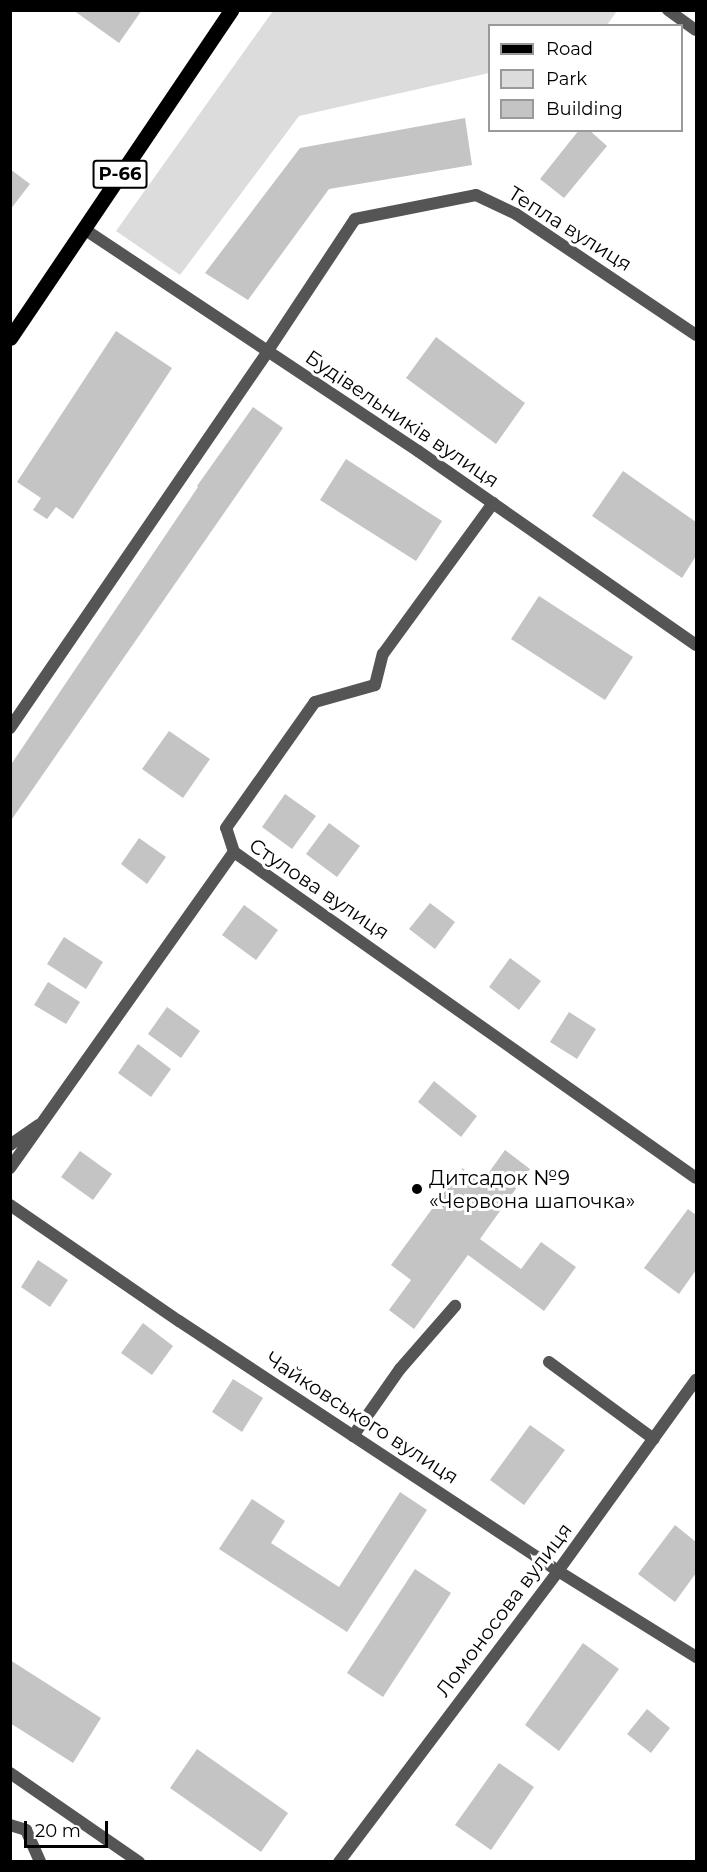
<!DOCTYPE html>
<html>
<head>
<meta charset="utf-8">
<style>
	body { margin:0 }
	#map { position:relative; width:707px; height:1872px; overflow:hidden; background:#fff; font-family:Montserrat,sans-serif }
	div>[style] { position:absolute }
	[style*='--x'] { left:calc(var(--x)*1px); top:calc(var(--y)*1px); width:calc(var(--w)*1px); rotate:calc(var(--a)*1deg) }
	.green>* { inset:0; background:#dcdcdc }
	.building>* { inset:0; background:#c4c4c4 }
	.lane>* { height:12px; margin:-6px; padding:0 6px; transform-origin:6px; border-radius:6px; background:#555 }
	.street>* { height:12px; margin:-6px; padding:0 6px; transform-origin:6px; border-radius:6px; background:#555 }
	.primary>* { height:15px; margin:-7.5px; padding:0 7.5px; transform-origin:7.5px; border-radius:7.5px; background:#000 }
	.dots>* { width:16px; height:16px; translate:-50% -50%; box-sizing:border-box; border:3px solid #fff; border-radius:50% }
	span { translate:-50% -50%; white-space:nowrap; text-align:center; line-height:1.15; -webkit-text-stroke:6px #fff; paint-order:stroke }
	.shield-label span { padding:2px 4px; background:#fff; border:2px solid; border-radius:4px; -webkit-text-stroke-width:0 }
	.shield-label { font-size:18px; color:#000; font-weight:700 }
	.street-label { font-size:20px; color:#000 }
	.poi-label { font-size:20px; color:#000 }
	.left { translate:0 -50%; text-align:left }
	.frame { position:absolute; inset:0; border:12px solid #000; pointer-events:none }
	.legend { position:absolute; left:488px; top:24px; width:195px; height:108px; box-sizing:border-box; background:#fff; border:2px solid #999; margin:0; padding:8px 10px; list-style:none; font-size:18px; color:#000 }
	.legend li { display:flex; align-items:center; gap:12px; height:30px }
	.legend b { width:30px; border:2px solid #999 }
	.scale { position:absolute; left:24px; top:1821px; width:84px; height:27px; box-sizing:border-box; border:3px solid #000; border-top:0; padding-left:8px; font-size:18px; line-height:21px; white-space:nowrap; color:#000; -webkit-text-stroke:4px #fff; paint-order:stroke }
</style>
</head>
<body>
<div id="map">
	<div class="green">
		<div style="clip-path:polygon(273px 11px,273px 10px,617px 11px,607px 25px,490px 26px,489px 73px,299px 116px,180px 275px,116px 231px)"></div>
	</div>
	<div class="building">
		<div style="clip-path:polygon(73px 10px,142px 10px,119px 43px)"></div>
		<div style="clip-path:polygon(465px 118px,472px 165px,329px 189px,248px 300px,205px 273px,300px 148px)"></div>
		<div style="clip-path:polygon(579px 130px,589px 130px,607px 146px,564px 198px,540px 179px)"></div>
		<div style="clip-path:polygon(10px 169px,30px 184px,10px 210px)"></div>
		<div style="clip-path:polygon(116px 331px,172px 368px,73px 519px,56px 507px,47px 519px,33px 510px,41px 498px,17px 482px)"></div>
		<div style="clip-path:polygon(436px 337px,525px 403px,496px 444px,406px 378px)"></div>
		<div style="clip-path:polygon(253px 407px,283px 428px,12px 819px,10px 766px,198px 487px,197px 486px)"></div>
		<div style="clip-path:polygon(346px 459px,442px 521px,416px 561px,320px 500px)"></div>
		<div style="clip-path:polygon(623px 471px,696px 522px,696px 556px,682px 578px,592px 516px)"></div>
		<div style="clip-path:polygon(539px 596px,633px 657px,605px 700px,511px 639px)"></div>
		<div style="clip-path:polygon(169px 731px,210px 759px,183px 798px,142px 769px)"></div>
		<div style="clip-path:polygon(285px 794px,316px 816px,292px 849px,262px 827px)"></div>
		<div style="clip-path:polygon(329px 823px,360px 846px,337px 877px,306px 854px)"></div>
		<div style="clip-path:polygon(139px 838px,166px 857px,147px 884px,121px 864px)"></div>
		<div style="clip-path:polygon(430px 903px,455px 922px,435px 949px,409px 929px)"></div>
		<div style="clip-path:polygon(244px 905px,278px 930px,256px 960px,222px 935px)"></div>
		<div style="clip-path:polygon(64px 937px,103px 962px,86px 989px,47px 964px)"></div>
		<div style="clip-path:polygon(510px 958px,541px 981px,519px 1010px,489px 987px)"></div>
		<div style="clip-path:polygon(48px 982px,80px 1002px,66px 1024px,34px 1005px)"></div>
		<div style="clip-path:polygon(167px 1007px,200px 1031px,181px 1058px,148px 1034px)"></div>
		<div style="clip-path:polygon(569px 1012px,596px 1029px,577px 1059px,550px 1042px)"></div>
		<div style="clip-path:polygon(138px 1044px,171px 1069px,151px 1097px,118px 1073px)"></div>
		<div style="clip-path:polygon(434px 1081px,477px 1116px,461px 1137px,418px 1102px)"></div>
		<div style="clip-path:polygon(505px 1150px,530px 1169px,480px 1239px,521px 1269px,541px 1242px,576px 1267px,544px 1311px,468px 1255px,414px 1329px,389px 1310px,411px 1280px,391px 1265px,462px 1168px,482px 1182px)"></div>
		<div style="clip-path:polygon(80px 1151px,112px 1174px,93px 1200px,61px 1177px)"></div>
		<div style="clip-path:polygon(688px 1209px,696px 1215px,696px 1270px,679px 1294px,644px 1268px)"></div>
		<div style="clip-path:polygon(38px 1260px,68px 1280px,50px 1307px,21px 1287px)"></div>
		<div style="clip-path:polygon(143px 1323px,173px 1346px,152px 1375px,121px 1353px)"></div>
		<div style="clip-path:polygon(233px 1379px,263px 1398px,242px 1432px,212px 1412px)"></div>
		<div style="clip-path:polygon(530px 1425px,565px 1450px,524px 1505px,490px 1480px)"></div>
		<div style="clip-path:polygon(400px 1492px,427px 1510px,347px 1632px,219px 1549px,252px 1499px,285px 1521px,271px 1543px,339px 1587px)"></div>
		<div style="clip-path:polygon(675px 1525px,696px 1542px,696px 1573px,675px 1602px,638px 1574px)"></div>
		<div style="clip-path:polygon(415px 1569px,451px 1593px,383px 1697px,347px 1673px)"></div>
		<div style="clip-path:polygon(583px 1643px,619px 1669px,559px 1751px,525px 1725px)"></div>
		<div style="clip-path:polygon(10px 1660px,101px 1718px,73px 1763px,10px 1723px)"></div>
		<div style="clip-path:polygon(647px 1709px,670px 1728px,651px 1753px,627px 1734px)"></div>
		<div style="clip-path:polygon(197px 1749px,288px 1813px,261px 1852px,170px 1788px)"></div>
		<div style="clip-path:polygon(499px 1763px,534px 1787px,491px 1850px,455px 1825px)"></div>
	</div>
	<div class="lane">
		<div style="--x:10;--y:728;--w:455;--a:-55.6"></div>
		<div style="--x:10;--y:1145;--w:35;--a:-35"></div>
		<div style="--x:549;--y:1362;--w:130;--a:36.3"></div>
		<div style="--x:353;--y:1436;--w:82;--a:-55"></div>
		<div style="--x:400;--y:1369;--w:84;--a:-48.9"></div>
		<div style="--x:10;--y:1825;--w:17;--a:17"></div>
		<div style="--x:26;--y:1830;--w:35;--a:66"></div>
	</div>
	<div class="street">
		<div style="--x:668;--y:10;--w:34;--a:36"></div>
		<div style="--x:84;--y:229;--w:401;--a:33.6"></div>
		<div style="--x:418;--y:451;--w:339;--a:34.9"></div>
		<div style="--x:267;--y:352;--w:159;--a:-56.5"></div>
		<div style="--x:355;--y:219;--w:123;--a:-11.2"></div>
		<div style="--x:476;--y:195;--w:44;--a:25.4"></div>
		<div style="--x:516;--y:214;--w:217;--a:33.9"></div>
		<div style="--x:234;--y:852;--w:565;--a:35.21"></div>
		<div style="--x:234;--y:852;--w:25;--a:-108"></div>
		<div style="--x:226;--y:828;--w:154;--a:-54.8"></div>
		<div style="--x:315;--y:702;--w:62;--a:-15.8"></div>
		<div style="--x:375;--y:685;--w:32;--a:-76"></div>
		<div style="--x:383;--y:654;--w:187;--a:-53.9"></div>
		<div style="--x:10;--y:1168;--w:387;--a:-54.7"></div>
		<div style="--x:10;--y:1205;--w:205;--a:34.5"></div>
		<div style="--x:179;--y:1321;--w:454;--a:33.4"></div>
		<div style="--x:558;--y:1571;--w:163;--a:31.9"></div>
		<div style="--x:10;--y:1773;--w:157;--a:34.6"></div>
		<div style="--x:339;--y:1862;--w:364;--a:-53"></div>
		<div style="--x:558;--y:1571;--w:236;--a:-54.2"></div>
	</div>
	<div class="primary">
		<div style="--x:10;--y:338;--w:396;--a:-56"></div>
	</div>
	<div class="dots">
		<div style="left:417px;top:1189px;background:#000"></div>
	</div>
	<div class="shield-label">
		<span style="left:120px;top:174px">Р-66</span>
	</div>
	<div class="street-label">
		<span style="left:570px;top:229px;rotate:32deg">Тепла вулиця</span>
		<span style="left:402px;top:419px;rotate:34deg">Будівельників вулиця</span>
		<span style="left:319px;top:889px;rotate:34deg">Стулова вулиця</span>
		<span style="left:362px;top:1418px;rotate:33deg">Чайковського вулиця</span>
		<span style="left:504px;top:1610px;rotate:-53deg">Ломоносова вулиця</span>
	</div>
	<div class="poi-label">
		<span class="left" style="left:429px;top:1190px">Дитсадок №9<br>«Червона шапочка»</span>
	</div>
	<div class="frame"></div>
	<ul class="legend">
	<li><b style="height:8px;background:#000"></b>Road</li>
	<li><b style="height:16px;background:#dcdcdc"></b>Park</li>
	<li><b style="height:16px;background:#c4c4c4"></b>Building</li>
	</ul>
	<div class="scale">20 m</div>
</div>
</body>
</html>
